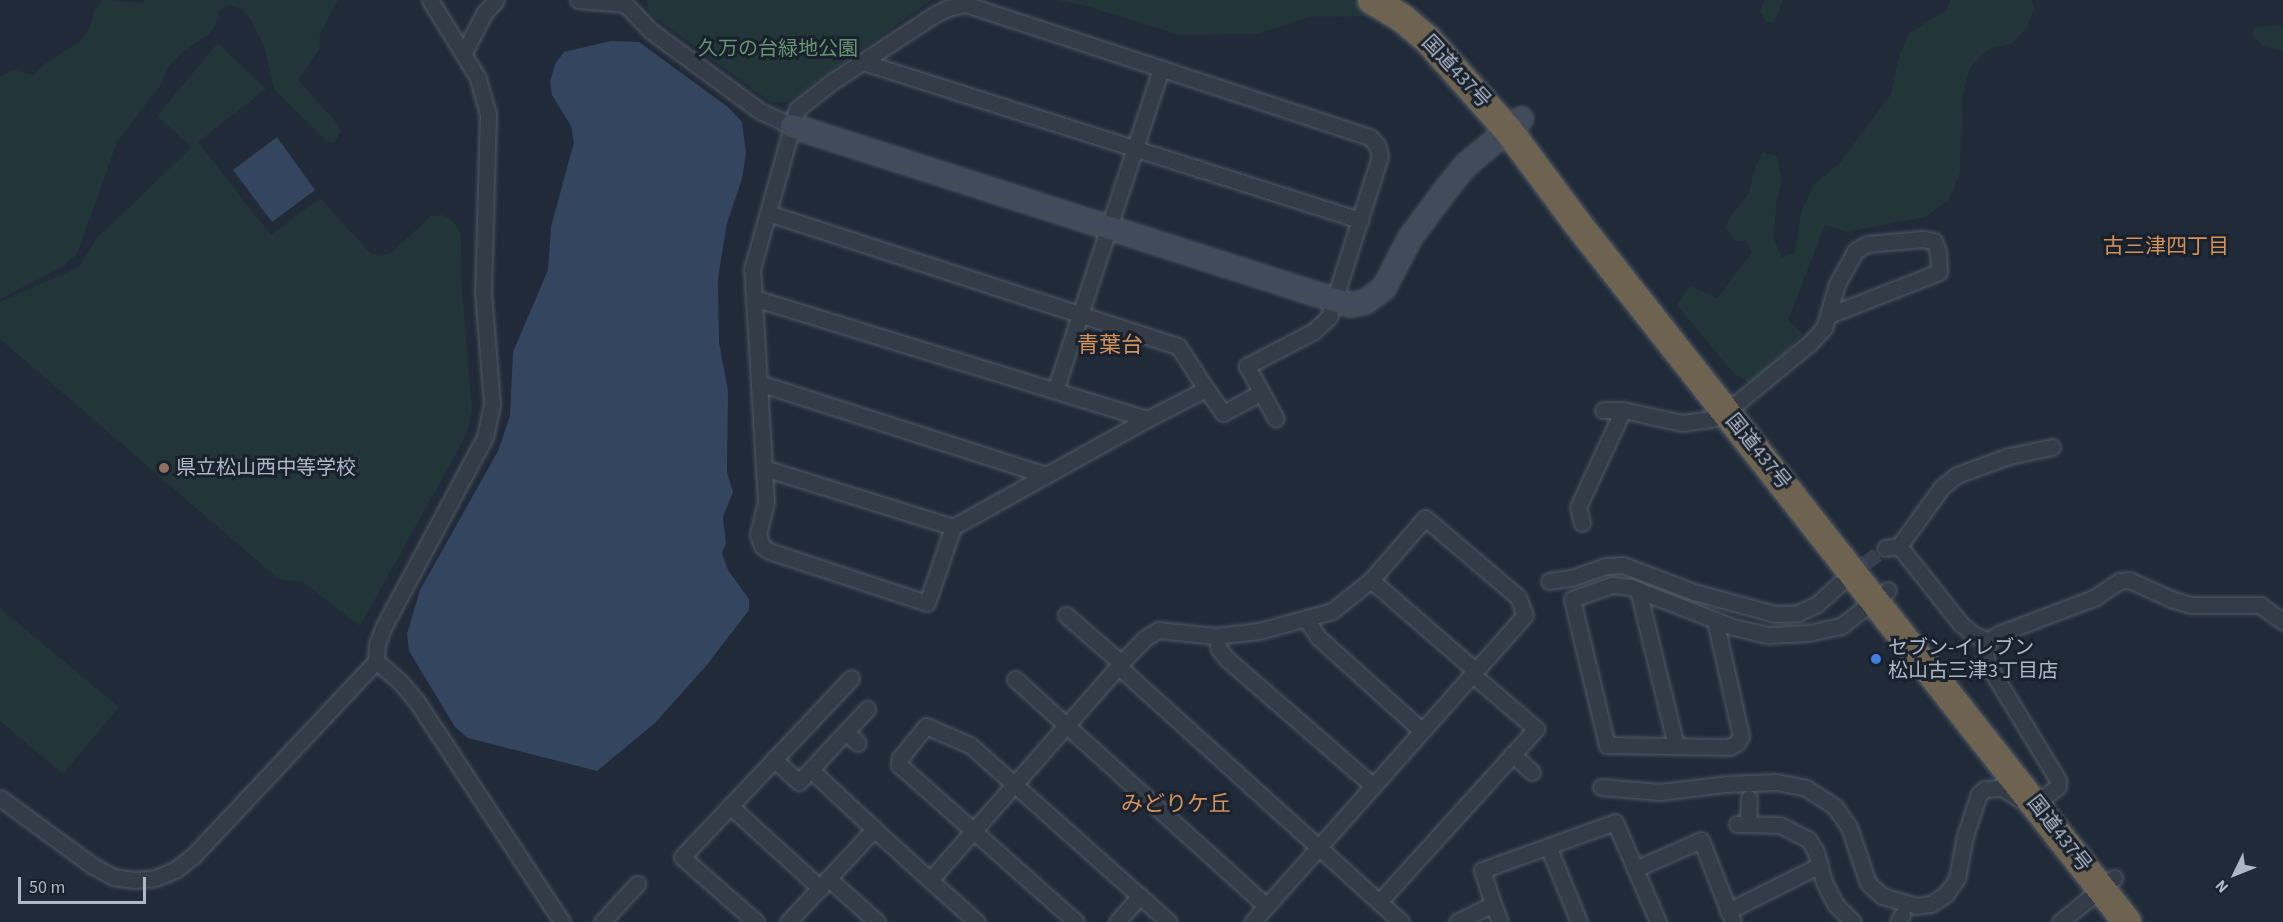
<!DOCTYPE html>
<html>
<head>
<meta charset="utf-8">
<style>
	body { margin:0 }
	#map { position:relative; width:2283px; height:922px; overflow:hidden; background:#202a38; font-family:"Source Sans 3","Noto Sans JP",sans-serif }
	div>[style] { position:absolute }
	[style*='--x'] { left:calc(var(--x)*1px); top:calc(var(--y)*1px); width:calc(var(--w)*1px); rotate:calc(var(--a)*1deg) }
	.green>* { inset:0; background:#223639 }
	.water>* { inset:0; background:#34455f }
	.street-tunnel>* { height:15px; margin-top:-7.5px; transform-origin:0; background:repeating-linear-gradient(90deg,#353f4d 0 15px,transparent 0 23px) }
	.roads { filter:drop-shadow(0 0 2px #515a66) drop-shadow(0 0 2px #515a66) }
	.street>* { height:15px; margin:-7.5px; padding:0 7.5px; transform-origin:7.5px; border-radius:7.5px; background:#343c48 }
	.secondary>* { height:22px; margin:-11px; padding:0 11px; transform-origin:11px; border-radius:11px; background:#424b5b }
	.highway>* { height:28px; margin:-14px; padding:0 14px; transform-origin:14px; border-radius:14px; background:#6e6351 }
	.dots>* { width:16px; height:16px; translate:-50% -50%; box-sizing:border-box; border:3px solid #19212d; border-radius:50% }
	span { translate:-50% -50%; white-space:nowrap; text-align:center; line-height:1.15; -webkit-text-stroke:6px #19212d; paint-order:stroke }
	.park-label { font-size:20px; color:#669571 }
	.street-label { font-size:20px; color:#aeb7c5 }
	.poi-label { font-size:20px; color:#aeb7c5 }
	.left { translate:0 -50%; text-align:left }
	.neighbourhood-label { font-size:21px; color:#d3915b }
	.quarter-label { font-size:22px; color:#d3915b }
	.north { position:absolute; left:2205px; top:844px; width:60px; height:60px; -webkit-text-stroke:4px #19212d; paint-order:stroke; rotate:227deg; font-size:16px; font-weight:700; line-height:24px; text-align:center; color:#aeb7c5 }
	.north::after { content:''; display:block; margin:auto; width:21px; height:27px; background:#aeb7c5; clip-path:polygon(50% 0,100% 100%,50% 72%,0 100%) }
	.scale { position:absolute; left:18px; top:877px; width:128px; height:27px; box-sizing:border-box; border:3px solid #aeb7c5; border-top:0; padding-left:8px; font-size:18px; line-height:21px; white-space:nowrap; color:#aeb7c5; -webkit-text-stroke:4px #19212d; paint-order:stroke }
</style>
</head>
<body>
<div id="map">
	<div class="green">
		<div style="clip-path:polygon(103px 0,143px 3px,144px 0,338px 0,319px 35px,320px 48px,298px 80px,335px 121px,341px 131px,334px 143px,327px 141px,274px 89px,264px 46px,251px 20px,242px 9px,230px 5px,219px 10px,216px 25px,208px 35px,185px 50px,168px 67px,160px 86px,117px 142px,77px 254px,62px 267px,0 299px,0 77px,13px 70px,33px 75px,43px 65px,81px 41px,90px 27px,95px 9px)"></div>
		<div style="clip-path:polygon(647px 0,932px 0,787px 102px,770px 102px,649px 13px)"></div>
		<div style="clip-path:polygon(1058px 0,1352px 0,1382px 16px,1309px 17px,1257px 34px,1180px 35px,1086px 6px)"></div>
		<div style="clip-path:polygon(1765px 0,1783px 0,1774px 23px,1766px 22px,1760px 11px)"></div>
		<div style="clip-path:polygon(1950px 0,2032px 0,2034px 10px,2026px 29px,2011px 44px,1989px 49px,1970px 67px,1963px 93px,1960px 173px,1949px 200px,1925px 217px,1847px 232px,1825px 225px,1788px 320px,1803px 334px,1767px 372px,1748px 382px,1734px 374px,1677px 305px,1690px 286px,1717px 298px,1752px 252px,1746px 242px,1735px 241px,1726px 228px,1729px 219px,1749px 193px,1754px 171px,1763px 152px,1777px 157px,1782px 181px,1776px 201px,1774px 239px,1782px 258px,1795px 252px,1801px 212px,1814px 184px,1839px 164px,1891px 94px,1899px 57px,1909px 33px,1947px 10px)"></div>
		<div style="clip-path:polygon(2275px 25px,2283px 27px,2283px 50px,2263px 46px,2252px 34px,2255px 27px)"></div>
		<div style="clip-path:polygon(218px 43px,266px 89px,198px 142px,271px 235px,320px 198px,371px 254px,381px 256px,391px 253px,431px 216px,443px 215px,453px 221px,461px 234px,462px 289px,472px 409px,469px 426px,462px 443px,360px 626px,303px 582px,282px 580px,275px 576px,0 339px,0 302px,79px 267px,97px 238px,192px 147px,157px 116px)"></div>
		<div style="clip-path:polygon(0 608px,119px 707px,63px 774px,0 721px)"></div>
	</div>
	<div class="water">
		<div style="clip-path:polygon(611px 41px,639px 42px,728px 107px,742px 122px,746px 153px,742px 179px,727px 223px,718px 278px,719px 342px,728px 391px,727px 473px,733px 492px,723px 517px,726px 543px,722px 553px,728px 570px,749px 599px,749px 610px,706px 666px,655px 723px,597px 771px,468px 738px,455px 727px,409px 651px,407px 634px,420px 590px,498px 451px,510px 416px,513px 352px,548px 270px,551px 227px,574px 142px,571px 126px,552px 95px,550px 82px,555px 64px,564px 52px)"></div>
		<div style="clip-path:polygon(277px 137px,315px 190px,272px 222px,233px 170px)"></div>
	</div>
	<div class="street-tunnel">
		<div style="--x:1847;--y:577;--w:48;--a:-37.3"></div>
	</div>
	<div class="roads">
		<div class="street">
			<div style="--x:578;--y:0;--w:47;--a:4.9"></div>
			<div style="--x:625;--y:4;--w:37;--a:46"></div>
			<div style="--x:651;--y:31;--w:135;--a:36.3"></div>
			<div style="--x:760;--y:111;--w:35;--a:25"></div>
			<div style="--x:463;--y:54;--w:47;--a:-62.4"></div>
			<div style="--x:485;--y:12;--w:16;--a:-47"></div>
			<div style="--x:863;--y:62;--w:522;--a:17.64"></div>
			<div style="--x:768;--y:213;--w:431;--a:18"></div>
			<div style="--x:1178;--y:346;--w:51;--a:56.9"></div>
			<div style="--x:754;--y:298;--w:411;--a:17.1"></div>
			<div style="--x:759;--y:383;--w:301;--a:17.8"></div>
			<div style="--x:1055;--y:391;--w:340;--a:-71.8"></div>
			<div style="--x:1260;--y:393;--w:42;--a:151.6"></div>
			<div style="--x:1223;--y:413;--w:29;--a:-125"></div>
			<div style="--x:1206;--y:389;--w:66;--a:153"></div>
			<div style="--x:1147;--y:419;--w:222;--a:150.9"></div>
			<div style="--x:953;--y:527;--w:80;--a:108.9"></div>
			<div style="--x:927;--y:603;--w:166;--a:-161.8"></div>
			<div style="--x:769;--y:551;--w:9;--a:-144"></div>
			<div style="--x:762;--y:546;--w:13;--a:-108"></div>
			<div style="--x:758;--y:534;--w:33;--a:-76"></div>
			<div style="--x:766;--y:502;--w:233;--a:-93.4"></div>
			<div style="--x:752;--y:269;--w:166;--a:-74.3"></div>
			<div style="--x:797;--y:109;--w:46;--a:-37.9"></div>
			<div style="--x:833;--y:81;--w:121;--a:-33.2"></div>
			<div style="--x:934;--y:15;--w:16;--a:-27"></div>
			<div style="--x:948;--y:8;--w:17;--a:-13"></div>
			<div style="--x:965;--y:4;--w:426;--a:18.2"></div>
			<div style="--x:1370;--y:137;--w:11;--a:49"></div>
			<div style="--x:1377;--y:145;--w:11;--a:75"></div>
			<div style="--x:1380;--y:156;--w:169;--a:107.6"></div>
			<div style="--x:1329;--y:317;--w:21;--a:137"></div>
			<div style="--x:1314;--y:331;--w:76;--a:152.4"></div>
			<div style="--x:1247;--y:366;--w:60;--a:61.3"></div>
			<div style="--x:1603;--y:410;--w:20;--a:0"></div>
			<div style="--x:1623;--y:410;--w:60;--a:12.4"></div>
			<div style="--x:1682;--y:423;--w:30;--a:-8"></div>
			<div style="--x:1712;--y:419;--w:16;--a:-27"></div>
			<div style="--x:1726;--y:412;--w:109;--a:-39.4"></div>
			<div style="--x:1810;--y:343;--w:21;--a:-47"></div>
			<div style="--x:1824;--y:328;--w:46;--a:-73.5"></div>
			<div style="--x:1837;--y:284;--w:38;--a:-61"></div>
			<div style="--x:1855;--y:251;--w:14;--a:-30"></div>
			<div style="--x:1867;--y:244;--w:56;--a:-5.1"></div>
			<div style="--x:1923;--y:239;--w:11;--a:10"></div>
			<div style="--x:1934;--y:241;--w:12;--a:70"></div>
			<div style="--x:1938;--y:252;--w:20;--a:87"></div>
			<div style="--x:1939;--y:272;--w:118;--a:158.6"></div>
			<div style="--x:764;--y:468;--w:198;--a:17.3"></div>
			<div style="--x:1582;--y:523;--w:16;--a:-104"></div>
			<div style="--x:1578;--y:507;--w:107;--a:-65.1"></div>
			<div style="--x:1899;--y:546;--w:73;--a:-53.9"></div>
			<div style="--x:1942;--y:487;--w:19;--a:-39"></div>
			<div style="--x:1957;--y:475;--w:55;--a:-20.1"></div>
			<div style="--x:2009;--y:456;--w:44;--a:-11.8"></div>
			<div style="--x:1371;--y:580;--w:138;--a:40.9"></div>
			<div style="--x:1549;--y:581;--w:22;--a:-8"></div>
			<div style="--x:1571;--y:578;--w:36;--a:-19"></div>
			<div style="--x:1605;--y:566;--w:18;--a:-3"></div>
			<div style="--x:1623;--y:565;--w:76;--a:20.8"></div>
			<div style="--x:1694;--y:592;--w:84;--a:15.2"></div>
			<div style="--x:1775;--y:614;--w:23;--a:-2"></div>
			<div style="--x:1798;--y:613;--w:21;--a:-25"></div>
			<div style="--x:1817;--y:604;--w:30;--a:-42"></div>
			<div style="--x:1638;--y:590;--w:161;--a:76.3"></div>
			<div style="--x:1066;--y:615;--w:73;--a:41.1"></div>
			<div style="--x:1306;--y:619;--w:22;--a:56"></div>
			<div style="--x:1318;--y:637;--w:139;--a:42.1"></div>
			<div style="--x:1715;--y:620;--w:119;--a:77.4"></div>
			<div style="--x:1741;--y:736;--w:8;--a:120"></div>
			<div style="--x:1737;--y:743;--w:9;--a:153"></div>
			<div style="--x:1729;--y:747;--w:122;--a:-179.1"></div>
			<div style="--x:1607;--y:745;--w:150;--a:-103.5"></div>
			<div style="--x:1572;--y:599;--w:42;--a:-19.3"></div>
			<div style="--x:1612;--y:585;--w:18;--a:6"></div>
			<div style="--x:1630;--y:587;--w:110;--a:21.2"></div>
			<div style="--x:1733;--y:627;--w:37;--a:13"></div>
			<div style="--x:1769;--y:635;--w:39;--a:-3"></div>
			<div style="--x:1808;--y:633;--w:34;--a:-12"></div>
			<div style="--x:1841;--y:626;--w:59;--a:-37.5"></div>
			<div style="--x:1216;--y:636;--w:13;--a:77"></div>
			<div style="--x:1219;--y:649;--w:13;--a:51"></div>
			<div style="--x:1227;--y:659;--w:192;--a:41"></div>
			<div style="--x:1989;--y:641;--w:11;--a:-38"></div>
			<div style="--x:1998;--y:634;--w:103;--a:-20.6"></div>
			<div style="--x:2094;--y:598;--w:30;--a:-34"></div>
			<div style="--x:2119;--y:581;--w:10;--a:-6"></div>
			<div style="--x:2129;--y:580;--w:46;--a:24.3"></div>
			<div style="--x:2171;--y:599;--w:21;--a:17"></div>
			<div style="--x:2191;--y:605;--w:69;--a:0"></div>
			<div style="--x:2260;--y:605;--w:29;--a:36"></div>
			<div style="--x:376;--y:661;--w:35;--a:41"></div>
			<div style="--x:402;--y:684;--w:23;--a:50"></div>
			<div style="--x:417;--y:702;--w:263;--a:56.6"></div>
			<div style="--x:1119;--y:667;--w:380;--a:42.1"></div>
			<div style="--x:1015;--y:679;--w:338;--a:42.1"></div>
			<div style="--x:846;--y:732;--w:16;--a:43"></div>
			<div style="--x:1512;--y:754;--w:27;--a:42"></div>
			<div style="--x:774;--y:759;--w:34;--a:43"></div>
			<div style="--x:799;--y:782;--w:100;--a:-47"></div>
			<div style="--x:811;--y:770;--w:86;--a:43.1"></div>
			<div style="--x:1601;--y:787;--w:59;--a:4.8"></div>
			<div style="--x:1660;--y:792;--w:66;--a:-6.9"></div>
			<div style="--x:1726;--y:784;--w:50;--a:-2.3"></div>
			<div style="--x:1776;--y:782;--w:31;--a:11"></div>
			<div style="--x:1806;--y:788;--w:35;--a:33"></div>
			<div style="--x:1835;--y:807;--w:24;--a:55"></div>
			<div style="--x:1849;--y:827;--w:59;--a:71.3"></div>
			<div style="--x:1868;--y:883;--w:19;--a:43"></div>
			<div style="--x:1882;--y:896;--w:35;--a:16"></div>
			<div style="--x:1916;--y:906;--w:15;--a:-8"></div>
			<div style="--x:1931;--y:904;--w:18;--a:-34"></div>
			<div style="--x:1946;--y:894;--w:19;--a:-55"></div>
			<div style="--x:1957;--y:878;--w:43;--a:-79.2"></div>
			<div style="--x:1965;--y:836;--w:44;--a:-71.6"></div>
			<div style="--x:1979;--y:794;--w:8;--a:-40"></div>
			<div style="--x:1985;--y:789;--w:17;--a:-3"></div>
			<div style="--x:2002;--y:788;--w:25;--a:32"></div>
			<div style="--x:2023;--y:801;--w:13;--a:13"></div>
			<div style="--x:2036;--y:804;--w:28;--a:-39"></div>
			<div style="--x:2058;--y:786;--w:6;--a:-90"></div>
			<div style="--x:2058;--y:780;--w:135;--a:-121.3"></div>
			<div style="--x:1988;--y:665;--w:11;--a:-105"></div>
			<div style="--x:1985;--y:654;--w:14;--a:-73"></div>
			<div style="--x:1989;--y:641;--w:16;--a:-158"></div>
			<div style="--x:1974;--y:635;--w:17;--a:-140"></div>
			<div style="--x:1961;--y:624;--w:100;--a:-128.5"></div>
			<div style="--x:1899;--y:546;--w:14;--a:172"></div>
			<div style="--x:0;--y:798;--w:115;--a:36.2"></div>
			<div style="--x:93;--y:866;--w:24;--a:28"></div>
			<div style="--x:114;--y:877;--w:20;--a:9"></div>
			<div style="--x:134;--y:880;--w:21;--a:-5"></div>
			<div style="--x:155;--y:878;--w:22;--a:-22"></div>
			<div style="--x:175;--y:870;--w:24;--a:-38"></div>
			<div style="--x:194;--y:855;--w:266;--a:-46.8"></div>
			<div style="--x:376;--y:661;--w:17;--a:-87"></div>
			<div style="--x:377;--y:644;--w:17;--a:-69"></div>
			<div style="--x:383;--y:628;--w:217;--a:-61.9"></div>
			<div style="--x:485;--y:437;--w:34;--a:-78"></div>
			<div style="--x:492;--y:404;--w:111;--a:-94.6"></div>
			<div style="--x:483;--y:293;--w:179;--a:-88.4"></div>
			<div style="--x:488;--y:114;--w:37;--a:-106"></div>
			<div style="--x:478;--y:78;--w:92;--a:-121.6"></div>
			<div style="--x:730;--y:806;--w:122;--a:42.3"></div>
			<div style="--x:1748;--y:823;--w:25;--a:-88"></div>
			<div style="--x:1737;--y:824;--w:43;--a:1.3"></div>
			<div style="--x:1780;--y:825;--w:31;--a:27"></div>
			<div style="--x:1808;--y:839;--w:15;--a:58"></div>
			<div style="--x:1816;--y:852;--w:31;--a:75"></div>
			<div style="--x:1824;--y:882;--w:25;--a:63"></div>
			<div style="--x:1835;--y:904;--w:25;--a:45"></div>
			<div style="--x:1548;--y:846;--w:82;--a:67.8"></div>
			<div style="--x:1635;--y:869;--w:72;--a:-23.7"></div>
			<div style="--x:1701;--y:840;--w:88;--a:68.7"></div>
			<div style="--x:828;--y:878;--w:66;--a:41.9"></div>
			<div style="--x:930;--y:880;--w:63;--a:41.8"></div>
			<div style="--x:1379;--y:902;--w:234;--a:-47.8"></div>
			<div style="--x:1536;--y:729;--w:84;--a:-139.3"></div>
			<div style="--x:1493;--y:904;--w:36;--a:-108"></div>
			<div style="--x:1482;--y:870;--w:141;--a:-19.8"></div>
			<div style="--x:1615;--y:822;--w:109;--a:66.7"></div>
			<div style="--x:1728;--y:911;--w:103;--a:-26.6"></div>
			<div style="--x:602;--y:922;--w:52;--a:-47.4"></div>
			<div style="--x:756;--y:922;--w:98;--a:-138.7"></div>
			<div style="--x:682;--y:857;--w:246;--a:-46.6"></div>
			<div style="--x:788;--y:922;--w:127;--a:-47.2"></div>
			<div style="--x:874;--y:829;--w:76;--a:42.3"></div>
			<div style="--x:930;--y:880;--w:289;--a:-48.6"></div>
			<div style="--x:1121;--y:663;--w:33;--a:-46"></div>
			<div style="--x:1144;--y:639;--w:17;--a:-33"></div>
			<div style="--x:1158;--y:630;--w:58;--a:5.9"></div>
			<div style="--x:1216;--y:636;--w:43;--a:-6.6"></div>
			<div style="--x:1259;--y:631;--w:76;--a:-15.3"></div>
			<div style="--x:1332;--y:611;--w:50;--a:-38.5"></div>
			<div style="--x:1371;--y:580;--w:82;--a:-48.9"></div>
			<div style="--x:1425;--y:518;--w:122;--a:40.3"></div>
			<div style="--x:1518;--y:597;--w:19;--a:69"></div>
			<div style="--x:1525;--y:615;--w:411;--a:131.6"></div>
			<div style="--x:1076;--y:922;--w:237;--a:-138.4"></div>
			<div style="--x:899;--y:765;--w:7;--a:-82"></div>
			<div style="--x:900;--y:758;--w:41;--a:-50.9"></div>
			<div style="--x:926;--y:726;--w:48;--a:23.4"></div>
			<div style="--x:970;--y:745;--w:266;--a:41.7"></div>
			<div style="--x:1117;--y:922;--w:35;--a:-49"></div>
			<div style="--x:1457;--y:922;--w:40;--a:-26.6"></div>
			<div style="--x:1493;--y:904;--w:19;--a:69"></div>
			<div style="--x:1898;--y:922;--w:8;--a:-60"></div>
			<div style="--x:2060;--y:922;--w:70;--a:-39.2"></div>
		</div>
		<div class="secondary">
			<div style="--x:792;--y:126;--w:586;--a:17.79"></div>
			<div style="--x:1350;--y:305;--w:15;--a:-11"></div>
			<div style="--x:1365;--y:302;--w:24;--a:-36"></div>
			<div style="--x:1384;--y:288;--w:56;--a:-62.5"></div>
			<div style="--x:1410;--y:238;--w:64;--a:-53.3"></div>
			<div style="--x:1448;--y:187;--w:28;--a:-51"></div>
			<div style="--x:1466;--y:165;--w:72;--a:-39.9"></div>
		</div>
		<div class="highway">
			<div style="--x:1372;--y:0;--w:35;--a:31"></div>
			<div style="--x:1402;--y:18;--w:34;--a:40"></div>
			<div style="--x:1428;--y:40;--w:120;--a:48.4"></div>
			<div style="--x:1508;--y:130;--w:116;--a:53.4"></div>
			<div style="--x:1577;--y:223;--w:889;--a:51.8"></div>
		</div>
	</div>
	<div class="dots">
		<div style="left:164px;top:468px;background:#8d6e63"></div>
		<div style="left:1876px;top:659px;background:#3f7fe0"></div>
	</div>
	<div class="park-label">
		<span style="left:778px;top:49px">久万の台緑地公園</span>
	</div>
	<div class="street-label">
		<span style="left:1456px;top:72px;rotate:47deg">国道437号</span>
		<span style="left:1758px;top:452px;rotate:51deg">国道437号</span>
		<span style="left:2059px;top:834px;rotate:52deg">国道437号</span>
	</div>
	<div class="poi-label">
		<span class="left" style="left:176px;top:468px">県立松山西中等学校</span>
		<span class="left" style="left:1888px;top:660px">セブン-イレブン<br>松山古三津3丁目店</span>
	</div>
	<div class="neighbourhood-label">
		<span style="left:2166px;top:246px">古三津四丁目</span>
	</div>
	<div class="quarter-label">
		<span style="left:1110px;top:346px">青葉台</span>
		<span style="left:1176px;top:805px">みどりケ丘</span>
	</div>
	<div class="north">N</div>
	<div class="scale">50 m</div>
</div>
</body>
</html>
